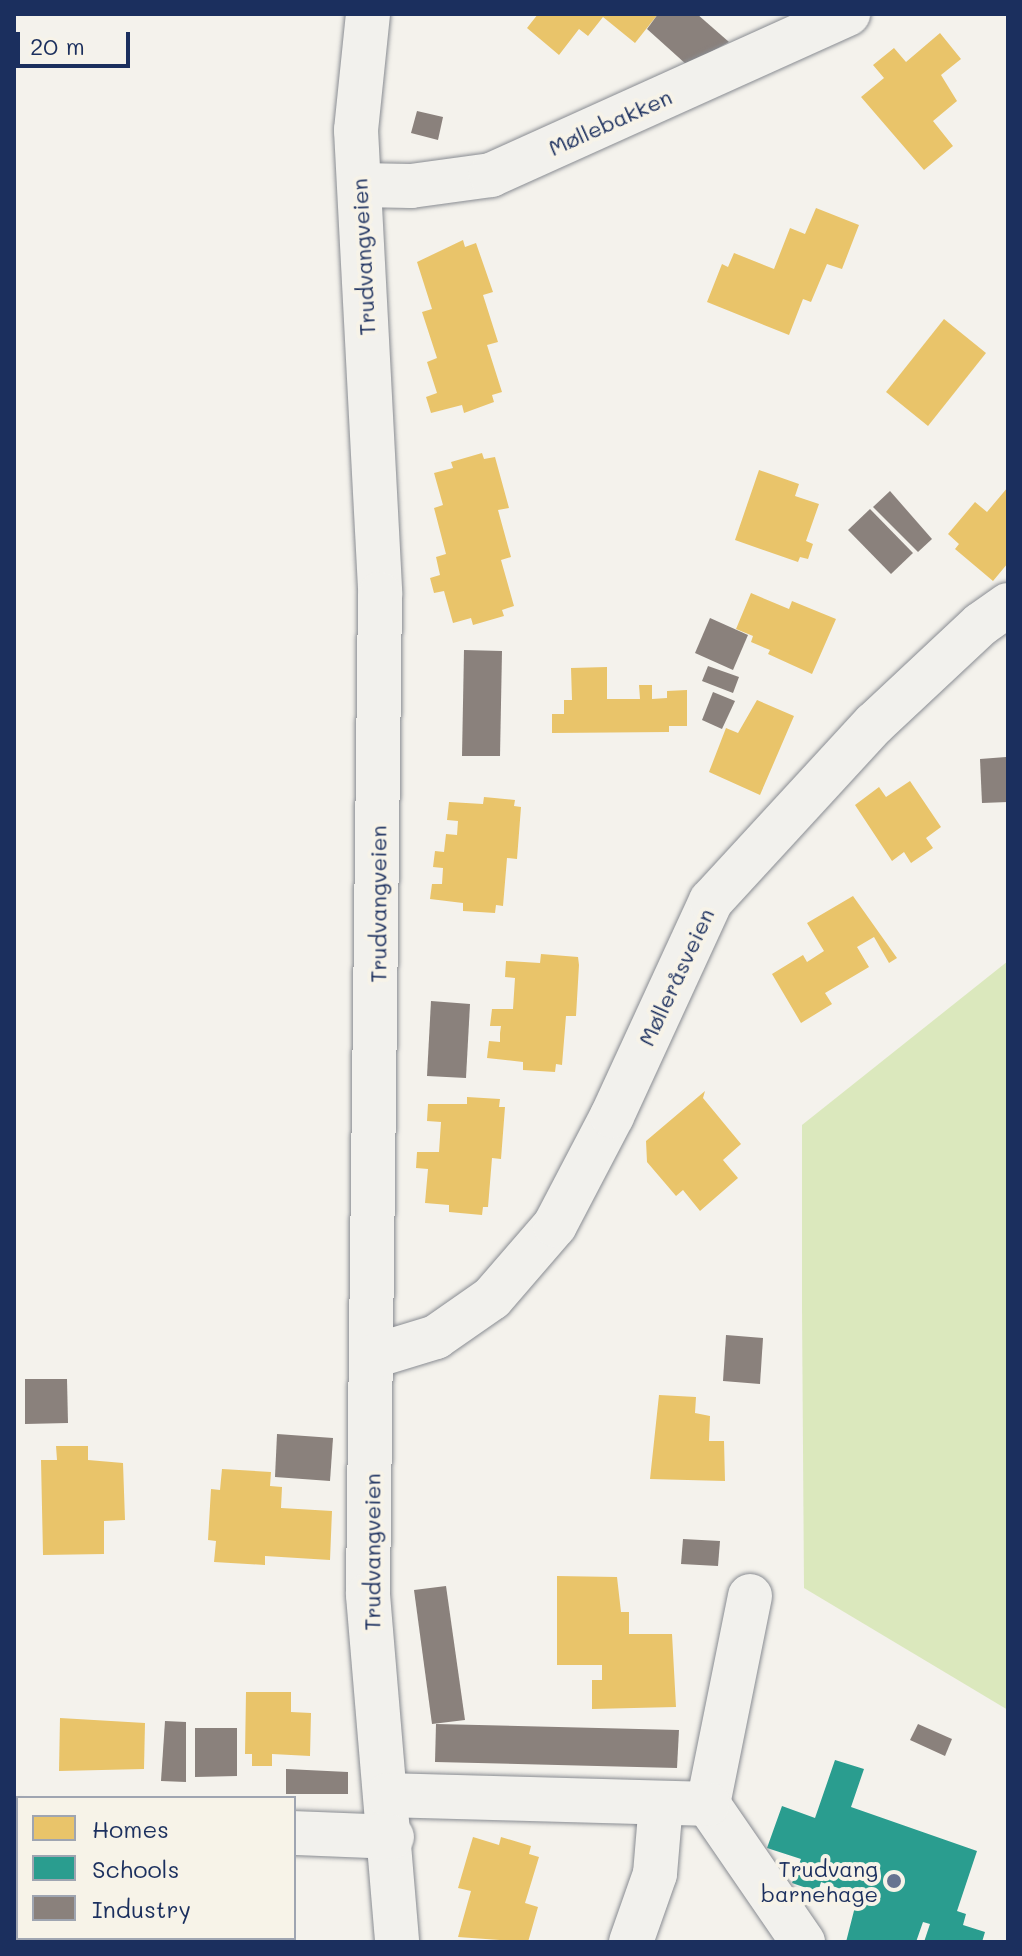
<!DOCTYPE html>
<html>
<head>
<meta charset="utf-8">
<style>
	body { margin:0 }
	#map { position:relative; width:1022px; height:1956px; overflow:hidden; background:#f4f2ec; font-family:Mali,sans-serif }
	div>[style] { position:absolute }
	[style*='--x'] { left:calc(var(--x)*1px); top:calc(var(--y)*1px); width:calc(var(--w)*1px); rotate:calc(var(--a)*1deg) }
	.green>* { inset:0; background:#dbe8bd }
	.homes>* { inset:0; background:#e9c46a }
	.schools>* { inset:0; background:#2a9d8f }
	.industry>* { inset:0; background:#8a817c }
	.roads { filter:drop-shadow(0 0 2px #898c92) drop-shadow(0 0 2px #898c92) }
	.minor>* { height:44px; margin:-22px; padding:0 22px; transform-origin:22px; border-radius:22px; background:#f2f1ed }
	.dots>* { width:22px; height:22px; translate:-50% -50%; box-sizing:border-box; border:4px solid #f7f3e8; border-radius:50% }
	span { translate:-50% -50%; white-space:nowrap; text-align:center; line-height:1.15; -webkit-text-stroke:8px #f7f3e8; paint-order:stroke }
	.street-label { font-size:22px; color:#1b2f5e }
	.poi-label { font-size:22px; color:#1b2f5e }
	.right { translate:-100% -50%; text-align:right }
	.frame { position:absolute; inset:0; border:16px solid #1b2f5e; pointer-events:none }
	.legend { position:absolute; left:16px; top:1796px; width:280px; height:144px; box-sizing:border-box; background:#f7f3e8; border:2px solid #9fa5b1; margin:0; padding:10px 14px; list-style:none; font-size:24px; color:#1b2f5e }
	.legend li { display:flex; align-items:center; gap:16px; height:40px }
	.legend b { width:40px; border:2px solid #9fa5b1 }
	.scale { position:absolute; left:16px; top:32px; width:114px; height:36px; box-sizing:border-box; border:4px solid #1b2f5e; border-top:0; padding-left:10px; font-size:24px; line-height:28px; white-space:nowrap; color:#1b2f5e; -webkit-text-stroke:6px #f7f3e8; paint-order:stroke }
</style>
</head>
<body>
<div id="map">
	<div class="green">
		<div style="clip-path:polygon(1008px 961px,1008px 1710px,804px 1588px,802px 1309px,802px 1125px)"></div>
	</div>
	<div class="homes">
		<div style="clip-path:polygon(538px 14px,658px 14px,635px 43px,603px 17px,588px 36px,579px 29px,559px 55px,527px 28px)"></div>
		<div style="clip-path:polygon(940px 33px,961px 59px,941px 75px,957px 101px,933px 121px,953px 146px,924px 170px,861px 97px,884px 78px,873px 65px,894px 48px,906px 62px)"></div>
		<div style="clip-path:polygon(816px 208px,859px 225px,842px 269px,827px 264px,811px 302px,803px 299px,789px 335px,707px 302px,722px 264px,728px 267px,734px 253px,774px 269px,790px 228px,805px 234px)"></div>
		<div style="clip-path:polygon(463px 240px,465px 247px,476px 243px,493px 292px,483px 295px,498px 342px,487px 345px,502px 392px,492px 395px,494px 402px,464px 413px,462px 405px,431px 413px,426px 397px,437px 393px,427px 362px,437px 358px,422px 312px,432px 309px,417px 262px)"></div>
		<div style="clip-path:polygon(944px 319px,986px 353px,928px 426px,886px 392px)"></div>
		<div style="clip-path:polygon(482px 453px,484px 459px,495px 457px,509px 508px,498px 510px,511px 557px,501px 560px,514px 606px,502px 610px,504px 616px,473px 625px,471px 618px,453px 623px,444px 591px,434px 593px,430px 578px,440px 575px,436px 557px,446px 554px,434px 508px,443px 505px,434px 473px,453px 468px,451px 462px)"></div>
		<div style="clip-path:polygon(759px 470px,799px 484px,795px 496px,819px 504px,806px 541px,813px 544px,808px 559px,800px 557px,798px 562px,735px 540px)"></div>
		<div style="clip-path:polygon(1008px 487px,1008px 563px,993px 581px,955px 549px,959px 544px,948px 534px,975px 502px,987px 512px)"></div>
		<div style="clip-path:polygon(751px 593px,789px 609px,792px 601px,836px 619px,812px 674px,768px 654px,770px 650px,751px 642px,753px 636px,736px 629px)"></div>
		<div style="clip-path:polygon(607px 667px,607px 699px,640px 699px,639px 685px,652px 685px,652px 699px,667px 698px,667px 691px,687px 690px,687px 726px,669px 726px,669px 732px,552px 733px,552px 714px,564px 714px,564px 700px,572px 700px,571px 668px)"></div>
		<div style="clip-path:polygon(757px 700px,794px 716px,760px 795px,709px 772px,726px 728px,738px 733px)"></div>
		<div style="clip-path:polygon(910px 781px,941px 827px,926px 838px,933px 848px,911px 863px,904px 852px,892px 861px,855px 805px,879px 787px,886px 797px)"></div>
		<div style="clip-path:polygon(484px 797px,515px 800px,514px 806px,521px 807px,517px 859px,507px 858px,503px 906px,496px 905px,495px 913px,463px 911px,463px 903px,430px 899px,432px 884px,442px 884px,443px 868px,433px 867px,435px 851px,444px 852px,446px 834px,457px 835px,458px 821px,447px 820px,449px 802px,483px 804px)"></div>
		<div style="clip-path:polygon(853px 896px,897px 958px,889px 963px,874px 937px,857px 947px,869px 967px,825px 993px,832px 1004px,801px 1023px,772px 974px,803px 955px,807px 962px,824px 951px,807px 923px)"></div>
		<div style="clip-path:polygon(541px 954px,578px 957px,579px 965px,576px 1016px,566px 1016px,562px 1065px,556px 1064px,555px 1072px,523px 1070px,523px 1062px,487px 1058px,489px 1041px,500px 1042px,500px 1033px,501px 1026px,490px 1026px,492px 1009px,513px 1009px,515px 978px,505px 977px,506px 961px,540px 963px)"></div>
		<div style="clip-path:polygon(705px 1091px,703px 1098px,741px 1144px,723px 1160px,738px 1178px,700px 1211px,683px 1190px,676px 1196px,647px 1162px,646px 1141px)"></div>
		<div style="clip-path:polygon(467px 1097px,500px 1099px,499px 1107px,505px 1107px,501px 1159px,492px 1158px,488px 1207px,483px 1207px,482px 1215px,449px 1212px,449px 1205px,425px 1203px,428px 1169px,416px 1168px,417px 1152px,439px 1152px,441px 1122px,427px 1121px,428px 1104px,467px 1104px)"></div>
		<div style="clip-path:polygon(659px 1395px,696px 1397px,695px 1413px,710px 1416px,709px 1441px,724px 1441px,725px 1481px,650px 1479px)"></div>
		<div style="clip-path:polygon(56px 1446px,88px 1446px,88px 1460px,123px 1463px,125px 1520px,104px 1521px,104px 1554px,43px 1555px,41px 1460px,57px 1460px)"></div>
		<div style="clip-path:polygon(222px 1469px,271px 1472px,270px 1486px,282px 1487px,281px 1508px,332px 1511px,330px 1560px,265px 1556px,265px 1565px,214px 1562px,216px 1541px,208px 1540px,211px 1489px,220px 1490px)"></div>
		<div style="clip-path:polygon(557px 1576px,617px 1577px,621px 1612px,629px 1612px,629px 1634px,672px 1634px,676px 1707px,592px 1709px,592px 1680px,602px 1680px,602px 1665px,557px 1665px)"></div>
		<div style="clip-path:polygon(246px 1692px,291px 1692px,291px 1712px,311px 1713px,310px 1756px,272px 1754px,272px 1766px,252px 1766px,252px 1754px,245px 1754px)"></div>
		<div style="clip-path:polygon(60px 1718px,145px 1723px,144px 1769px,59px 1771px)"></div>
		<div style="clip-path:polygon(473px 1837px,499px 1845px,501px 1837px,531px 1846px,529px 1854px,539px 1857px,525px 1903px,538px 1907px,528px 1942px,458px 1937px,471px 1891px,458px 1888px)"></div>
		<div style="clip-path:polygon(60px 1938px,127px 1938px,127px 1942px,60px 1942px)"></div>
		<div style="clip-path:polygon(229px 1938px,286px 1938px,286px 1942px,229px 1942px)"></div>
	</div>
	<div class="schools">
		<div style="clip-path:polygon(835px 1760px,864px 1769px,851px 1807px,977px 1851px,957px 1911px,966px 1914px,963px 1925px,985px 1932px,982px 1942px,924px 1942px,930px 1924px,923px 1922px,916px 1942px,846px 1942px,858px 1895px,821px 1882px,818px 1892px,792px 1883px,801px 1859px,767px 1848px,782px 1806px,815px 1818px)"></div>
	</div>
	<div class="industry">
		<div style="clip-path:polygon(658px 14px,697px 14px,729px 42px,687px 65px,647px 29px)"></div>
		<div style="clip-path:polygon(417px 111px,443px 117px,438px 140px,411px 133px)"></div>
		<div style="clip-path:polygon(890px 491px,932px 539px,918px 552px,873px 507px)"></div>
		<div style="clip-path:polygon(870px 509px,913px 553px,891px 574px,848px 530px)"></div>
		<div style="clip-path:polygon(710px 618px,748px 635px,733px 670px,695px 653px)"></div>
		<div style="clip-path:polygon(464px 650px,502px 651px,500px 756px,462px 756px)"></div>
		<div style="clip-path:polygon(708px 666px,739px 677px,733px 693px,702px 681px)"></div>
		<div style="clip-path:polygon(713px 692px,735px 701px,722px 729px,702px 720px)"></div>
		<div style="clip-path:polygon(1006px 757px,1008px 802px,982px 803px,980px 759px)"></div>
		<div style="clip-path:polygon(431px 1001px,470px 1004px,466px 1078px,427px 1076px)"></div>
		<div style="clip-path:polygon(726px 1335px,763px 1338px,760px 1384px,723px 1381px)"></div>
		<div style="clip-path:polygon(25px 1379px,67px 1379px,68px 1423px,25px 1424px)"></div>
		<div style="clip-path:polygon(277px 1434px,333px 1438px,330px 1481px,275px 1477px)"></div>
		<div style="clip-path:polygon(683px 1539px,720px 1541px,718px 1566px,681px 1564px)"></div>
		<div style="clip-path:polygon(446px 1586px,465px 1720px,432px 1724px,414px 1590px)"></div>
		<div style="clip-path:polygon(165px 1721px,186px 1722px,186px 1782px,161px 1781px)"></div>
		<div style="clip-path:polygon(436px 1724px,679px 1730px,677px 1768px,435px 1762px)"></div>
		<div style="clip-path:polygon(918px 1724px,952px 1739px,945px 1756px,910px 1740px)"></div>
		<div style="clip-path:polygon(195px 1728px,237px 1728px,237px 1776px,195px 1777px)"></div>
		<div style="clip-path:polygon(286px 1769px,348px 1772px,348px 1794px,286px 1794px)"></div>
	</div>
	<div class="roads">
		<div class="minor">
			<div style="--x:368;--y:14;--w:117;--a:95.9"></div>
			<div style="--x:356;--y:130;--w:465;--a:87"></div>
			<div style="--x:380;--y:594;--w:1001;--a:90.69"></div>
			<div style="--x:368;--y:1595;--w:348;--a:85.2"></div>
			<div style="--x:360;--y:185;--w:51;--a:1.1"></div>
			<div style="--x:411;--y:186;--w:81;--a:-7.8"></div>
			<div style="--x:491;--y:175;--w:392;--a:-24.3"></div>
			<div style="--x:374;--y:1356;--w:65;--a:-17"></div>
			<div style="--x:436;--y:1337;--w:68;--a:-34.9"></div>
			<div style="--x:492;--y:1298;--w:96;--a:-49.2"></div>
			<div style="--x:555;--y:1225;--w:123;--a:-62.4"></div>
			<div style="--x:612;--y:1116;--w:237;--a:-65.3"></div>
			<div style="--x:711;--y:901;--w:241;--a:-47.4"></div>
			<div style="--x:874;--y:724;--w:146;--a:-43.1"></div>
			<div style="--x:981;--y:624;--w:33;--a:-35"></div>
			<div style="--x:750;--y:1596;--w:212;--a:101.4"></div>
			<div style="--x:708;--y:1804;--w:168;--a:55.5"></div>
			<div style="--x:388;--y:1795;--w:320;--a:1.6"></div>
			<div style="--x:14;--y:1823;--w:4;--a:0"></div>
			<div style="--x:294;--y:1833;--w:98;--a:2.3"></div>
			<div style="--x:631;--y:1942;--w:72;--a:-70.6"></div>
			<div style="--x:655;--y:1874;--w:71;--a:-85.2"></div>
		</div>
	</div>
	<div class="dots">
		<div style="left:894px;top:1881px;background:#677390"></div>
	</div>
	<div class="street-label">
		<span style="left:610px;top:122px;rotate:-24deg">Møllebakken</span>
		<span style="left:363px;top:257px;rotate:-93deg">Trudvangveien</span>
		<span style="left:378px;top:904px;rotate:-90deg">Trudvangveien</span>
		<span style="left:676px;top:977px;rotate:-65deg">Mølleråsveien</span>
		<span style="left:372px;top:1552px;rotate:-90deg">Trudvangveien</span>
	</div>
	<div class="poi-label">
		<span class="right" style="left:878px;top:1881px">Trudvang<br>barnehage</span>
	</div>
	<div class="frame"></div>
	<ul class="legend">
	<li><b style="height:22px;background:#e9c46a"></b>Homes</li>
	<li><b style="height:22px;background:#2a9d8f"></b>Schools</li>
	<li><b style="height:22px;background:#8a817c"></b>Industry</li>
	</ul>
	<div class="scale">20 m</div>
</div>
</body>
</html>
